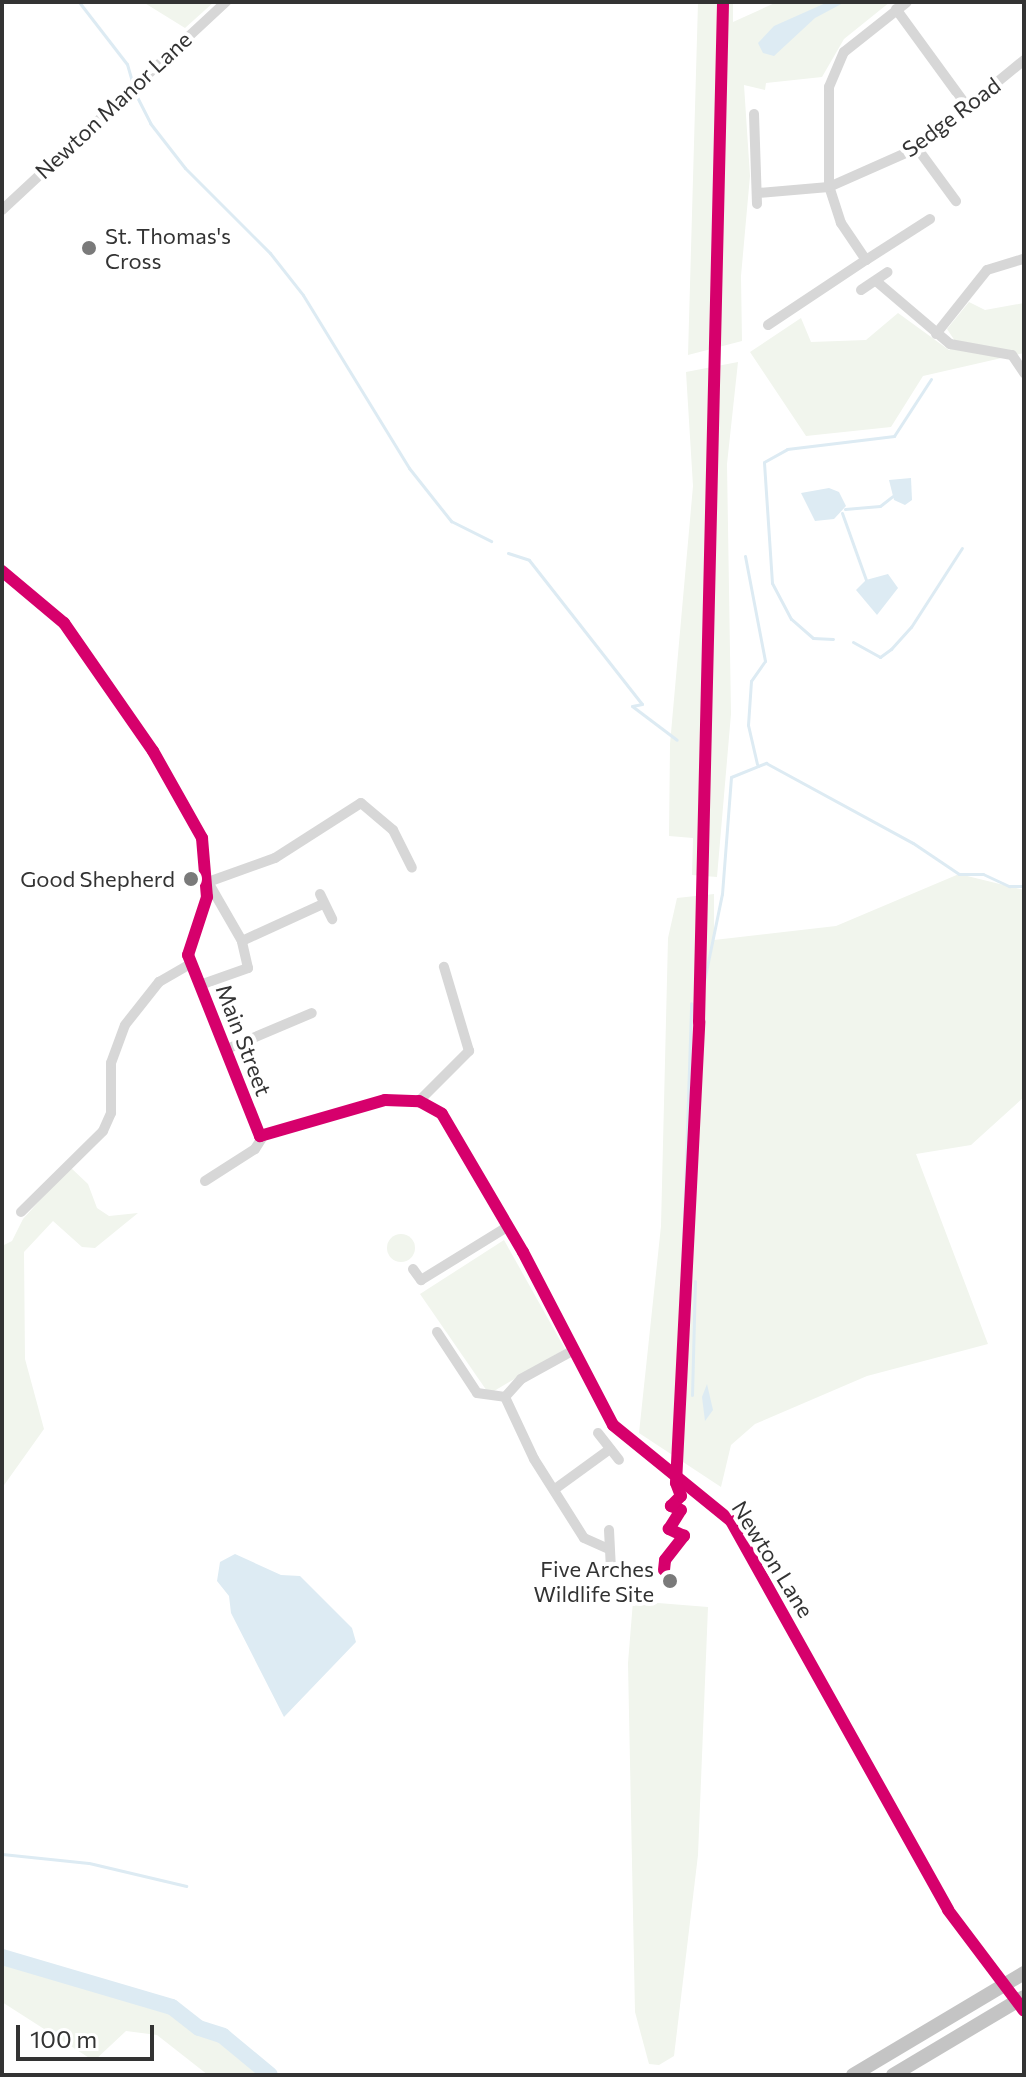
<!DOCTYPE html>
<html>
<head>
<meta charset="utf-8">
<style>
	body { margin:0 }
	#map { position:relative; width:1026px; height:2077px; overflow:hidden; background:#fff; font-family:Commissioner,sans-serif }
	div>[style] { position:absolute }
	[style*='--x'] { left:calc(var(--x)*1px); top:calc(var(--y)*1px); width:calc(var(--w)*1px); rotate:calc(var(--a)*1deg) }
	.green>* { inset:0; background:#f1f5ed }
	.round { border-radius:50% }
	.water>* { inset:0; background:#ddebf3 }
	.stream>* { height:3px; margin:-1.5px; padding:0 1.5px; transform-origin:1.5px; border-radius:1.5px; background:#ddebf3 }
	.river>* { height:16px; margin:-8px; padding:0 8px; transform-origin:8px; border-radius:8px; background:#ddebf3 }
	.minor>* { height:10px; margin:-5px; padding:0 5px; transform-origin:5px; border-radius:5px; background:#d7d7d7 }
	.highway>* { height:14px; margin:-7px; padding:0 7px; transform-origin:7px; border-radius:7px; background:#c4c4c4 }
	.cycleway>* { height:12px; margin:-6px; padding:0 6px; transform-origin:6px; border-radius:6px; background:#d6006c }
	.dots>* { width:22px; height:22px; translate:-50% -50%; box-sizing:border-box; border:4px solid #fff; border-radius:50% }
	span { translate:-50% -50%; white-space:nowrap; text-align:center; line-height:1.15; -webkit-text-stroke:8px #fff; paint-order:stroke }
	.street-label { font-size:22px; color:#333 }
	.poi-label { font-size:22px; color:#333 }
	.left { translate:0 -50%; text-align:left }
	.right { translate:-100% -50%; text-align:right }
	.frame { position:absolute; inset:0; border:4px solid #333; pointer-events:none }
	.scale { position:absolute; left:16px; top:2025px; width:138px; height:36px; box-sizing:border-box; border:4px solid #333; border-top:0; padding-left:10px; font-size:24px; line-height:28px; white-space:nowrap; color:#333; -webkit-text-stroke:6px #fff; paint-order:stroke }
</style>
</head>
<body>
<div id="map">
	<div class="green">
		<div style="clip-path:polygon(143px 2px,214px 2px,185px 28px)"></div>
		<div style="clip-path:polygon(698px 2px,733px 2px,733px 22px,777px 2px,890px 2px,844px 39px,822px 77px,766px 83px,765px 90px,744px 85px,750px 176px,741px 276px,742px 341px,688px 355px)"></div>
		<div style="clip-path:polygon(969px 302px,985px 310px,1024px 303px,1024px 353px,923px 376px,891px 427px,806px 436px,750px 352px,801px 318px,811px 342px,866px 340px,898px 313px,949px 350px,957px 344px,947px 329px)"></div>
		<div style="clip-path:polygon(738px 362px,727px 464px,731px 714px,717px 877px,692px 875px,693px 838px,669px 836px,670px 744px,693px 486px,686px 372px)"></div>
		<div style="clip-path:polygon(959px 874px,1024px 890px,1024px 1097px,971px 1145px,916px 1154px,988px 1344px,867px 1376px,755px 1424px,731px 1445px,721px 1487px,639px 1433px,661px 1226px,668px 938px,677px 898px,714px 894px,714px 940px,836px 926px)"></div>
		<div style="clip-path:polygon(70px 1167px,88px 1184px,97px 1208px,109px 1216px,138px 1213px,95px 1248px,82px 1247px,53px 1221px,24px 1252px,25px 1359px,44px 1429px,2px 1488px,2px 1246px,12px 1241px,23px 1219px)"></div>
		<div class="round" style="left:387px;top:1234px;width:28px;height:28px"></div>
		<div style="clip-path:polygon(504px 1240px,565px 1349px,489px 1394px,420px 1294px)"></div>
		<div style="clip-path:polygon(633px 1601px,708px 1607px,698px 1855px,674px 2056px,659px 2065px,649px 2064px,635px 2012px,628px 1663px)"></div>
		<div style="clip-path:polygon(2px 1957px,172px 2007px,199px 2028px,223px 2036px,269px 2075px,208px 2075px,157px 2035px,126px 2031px,94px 2061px,2px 2002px)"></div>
	</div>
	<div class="water">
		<div style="clip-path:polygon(828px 2px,845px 2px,815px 18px,774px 56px,763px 53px,758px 43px,774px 26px)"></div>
		<div style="clip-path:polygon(911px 478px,912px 500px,905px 505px,894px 500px,889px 480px)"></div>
		<div style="clip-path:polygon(829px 488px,839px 492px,846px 506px,834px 519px,815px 521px,801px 493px)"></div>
		<div style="clip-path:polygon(888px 574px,898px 588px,877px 615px,856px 590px,866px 580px)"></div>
		<div style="clip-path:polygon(707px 1384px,713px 1410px,705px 1421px,702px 1397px)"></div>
		<div style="clip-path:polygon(235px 1554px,281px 1575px,300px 1576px,352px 1628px,356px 1642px,284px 1717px,231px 1613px,229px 1596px,217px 1581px,220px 1562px)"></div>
	</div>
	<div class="stream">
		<div style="--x:79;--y:2;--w:78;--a:52.3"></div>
		<div style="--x:127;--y:64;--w:22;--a:74"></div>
		<div style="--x:135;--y:93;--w:34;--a:63"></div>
		<div style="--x:150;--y:123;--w:57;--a:52.1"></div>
		<div style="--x:185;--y:168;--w:120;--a:45"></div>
		<div style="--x:270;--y:253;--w:53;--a:51.8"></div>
		<div style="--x:303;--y:295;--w:203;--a:58.5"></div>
		<div style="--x:409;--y:468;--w:68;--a:51.6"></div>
		<div style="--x:451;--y:521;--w:45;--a:26.6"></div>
		<div style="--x:845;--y:509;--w:35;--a:-5"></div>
		<div style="--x:880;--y:506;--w:16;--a:-38"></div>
		<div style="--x:842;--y:513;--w:71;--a:70.3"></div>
		<div style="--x:508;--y:553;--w:22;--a:18"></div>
		<div style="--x:529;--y:560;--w:183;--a:51.9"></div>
		<div style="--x:642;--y:704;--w:10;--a:169"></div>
		<div style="--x:632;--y:706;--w:56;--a:37.1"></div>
		<div style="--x:745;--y:556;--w:107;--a:79.2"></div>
		<div style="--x:765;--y:661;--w:24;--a:125"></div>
		<div style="--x:751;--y:681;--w:44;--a:93.9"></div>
		<div style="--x:748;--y:725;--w:40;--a:77"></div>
		<div style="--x:833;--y:639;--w:20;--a:-177"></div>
		<div style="--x:813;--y:638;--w:29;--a:-139"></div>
		<div style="--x:791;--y:619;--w:41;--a:-117.8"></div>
		<div style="--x:772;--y:583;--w:121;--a:-93.8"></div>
		<div style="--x:764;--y:462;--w:26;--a:-29"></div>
		<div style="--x:787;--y:449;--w:108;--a:-6.9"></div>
		<div style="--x:894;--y:436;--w:68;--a:-57"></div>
		<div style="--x:853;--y:642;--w:31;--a:29"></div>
		<div style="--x:880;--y:657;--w:14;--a:-36"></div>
		<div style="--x:891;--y:649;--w:30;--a:-48"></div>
		<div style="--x:911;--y:627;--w:94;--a:-57.2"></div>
		<div style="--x:701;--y:996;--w:104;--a:-78.4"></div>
		<div style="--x:722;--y:894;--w:117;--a:-85.6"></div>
		<div style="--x:731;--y:777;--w:29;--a:-22"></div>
		<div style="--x:758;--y:766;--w:9;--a:-21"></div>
		<div style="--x:766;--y:763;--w:167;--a:28.6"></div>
		<div style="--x:913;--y:843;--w:55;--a:34"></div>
		<div style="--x:959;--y:874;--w:24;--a:0"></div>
		<div style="--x:983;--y:874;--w:29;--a:25"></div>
		<div style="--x:1009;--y:886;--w:15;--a:0"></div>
		<div style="--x:682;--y:1280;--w:277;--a:-88.1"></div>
		<div style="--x:692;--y:1395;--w:114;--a:-88.5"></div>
		<div style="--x:2;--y:1854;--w:87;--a:5.9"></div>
		<div style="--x:89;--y:1863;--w:100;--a:13.3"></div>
	</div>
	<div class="river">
		<div style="--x:2;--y:1957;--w:177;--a:16.4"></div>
		<div style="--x:172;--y:2007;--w:34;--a:38"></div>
		<div style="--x:199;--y:2028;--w:25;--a:18"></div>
		<div style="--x:223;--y:2036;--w:61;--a:39.7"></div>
	</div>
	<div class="minor">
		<div style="--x:896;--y:9;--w:124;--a:53.9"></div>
		<div style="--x:754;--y:114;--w:90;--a:88.1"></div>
		<div style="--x:917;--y:148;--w:66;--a:53.7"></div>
		<div style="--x:758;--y:193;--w:71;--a:-4.8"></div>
		<div style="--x:829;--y:187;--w:96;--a:-23.9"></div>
		<div style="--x:917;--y:148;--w:139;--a:-39.4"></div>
		<div style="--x:2;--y:210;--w:306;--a:-42.9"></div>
		<div style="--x:866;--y:260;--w:76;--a:-32.6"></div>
		<div style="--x:876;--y:281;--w:97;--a:40.4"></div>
		<div style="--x:950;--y:344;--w:63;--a:10.1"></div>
		<div style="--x:1012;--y:355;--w:22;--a:56"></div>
		<div style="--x:861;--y:290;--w:32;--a:-34"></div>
		<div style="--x:768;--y:325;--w:118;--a:-33.6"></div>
		<div style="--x:866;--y:260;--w:45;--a:-124"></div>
		<div style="--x:841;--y:223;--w:38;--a:-108"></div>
		<div style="--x:829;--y:187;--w:100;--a:-90"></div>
		<div style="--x:829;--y:87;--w:38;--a:-67"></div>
		<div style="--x:844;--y:52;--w:80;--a:-38.4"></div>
		<div style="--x:936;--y:334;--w:82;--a:-51.4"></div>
		<div style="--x:987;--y:270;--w:39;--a:-17"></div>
		<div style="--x:2;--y:571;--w:81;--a:40"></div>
		<div style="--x:64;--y:623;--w:156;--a:55.2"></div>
		<div style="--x:153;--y:751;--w:100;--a:60.6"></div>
		<div style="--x:202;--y:838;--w:59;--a:85.2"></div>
		<div style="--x:207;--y:897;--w:61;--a:108.1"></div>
		<div style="--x:188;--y:955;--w:195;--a:68.3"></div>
		<div style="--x:260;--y:1136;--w:130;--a:-16.1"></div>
		<div style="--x:385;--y:1100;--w:34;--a:2"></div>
		<div style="--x:419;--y:1101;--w:26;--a:29"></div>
		<div style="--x:442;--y:1114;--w:160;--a:59.6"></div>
		<div style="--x:523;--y:1252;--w:195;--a:62.5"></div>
		<div style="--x:613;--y:1425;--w:152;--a:39.1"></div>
		<div style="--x:731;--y:1521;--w:445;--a:60.8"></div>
		<div style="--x:948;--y:1910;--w:126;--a:53"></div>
		<div style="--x:320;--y:894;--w:28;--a:64"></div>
		<div style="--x:242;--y:941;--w:89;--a:-24.6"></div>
		<div style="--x:200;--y:985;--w:51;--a:-19.5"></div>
		<div style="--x:248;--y:968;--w:28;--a:-103"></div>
		<div style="--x:242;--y:941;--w:68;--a:-120"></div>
		<div style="--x:208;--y:882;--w:71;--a:-19.7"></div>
		<div style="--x:275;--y:858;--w:102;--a:-32.6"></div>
		<div style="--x:361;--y:803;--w:42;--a:40.2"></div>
		<div style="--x:393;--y:830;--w:42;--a:63.4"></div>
		<div style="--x:227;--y:1049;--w:92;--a:-23"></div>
		<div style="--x:419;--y:1101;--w:71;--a:-45"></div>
		<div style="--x:469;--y:1051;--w:88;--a:-106.6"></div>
		<div style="--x:205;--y:1181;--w:59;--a:-32.6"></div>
		<div style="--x:255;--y:1149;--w:13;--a:-58"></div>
		<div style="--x:21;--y:1212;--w:115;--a:-44.6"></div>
		<div style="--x:103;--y:1131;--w:20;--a:-66"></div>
		<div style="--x:111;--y:1113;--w:50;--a:-90"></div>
		<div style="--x:111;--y:1063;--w:40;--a:-69.8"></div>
		<div style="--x:125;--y:1025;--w:55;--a:-51.7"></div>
		<div style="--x:159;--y:982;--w:36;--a:-30"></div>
		<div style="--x:413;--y:1269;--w:14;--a:54"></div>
		<div style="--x:421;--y:1280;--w:101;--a:-31.6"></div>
		<div style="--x:437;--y:1332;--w:73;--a:56.7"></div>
		<div style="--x:477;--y:1393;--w:28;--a:8"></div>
		<div style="--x:505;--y:1397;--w:68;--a:64.9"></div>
		<div style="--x:534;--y:1459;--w:93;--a:57.7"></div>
		<div style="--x:584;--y:1538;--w:27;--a:24"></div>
		<div style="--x:505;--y:1397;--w:24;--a:-48"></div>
		<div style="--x:521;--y:1379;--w:58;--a:-28.8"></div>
		<div style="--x:598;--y:1433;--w:34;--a:52"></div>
		<div style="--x:555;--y:1489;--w:68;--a:-36"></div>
		<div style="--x:609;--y:1530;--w:40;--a:87.1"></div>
	</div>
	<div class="highway">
		<div style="--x:853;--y:2075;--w:199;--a:-30.8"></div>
		<div style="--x:893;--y:2075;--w:152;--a:-30.8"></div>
	</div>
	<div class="cycleway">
		<div style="--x:2;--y:571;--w:81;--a:40"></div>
		<div style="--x:64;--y:623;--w:156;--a:55.2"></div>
		<div style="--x:153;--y:751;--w:100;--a:60.6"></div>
		<div style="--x:202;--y:838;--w:59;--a:85.2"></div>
		<div style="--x:207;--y:897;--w:61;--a:108.1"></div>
		<div style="--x:188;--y:955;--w:195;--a:68.3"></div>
		<div style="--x:260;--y:1136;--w:130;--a:-16.1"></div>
		<div style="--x:385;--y:1100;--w:34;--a:2"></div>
		<div style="--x:419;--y:1101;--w:26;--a:29"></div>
		<div style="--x:442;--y:1114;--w:160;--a:59.6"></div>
		<div style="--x:523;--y:1252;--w:195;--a:62.5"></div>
		<div style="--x:613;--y:1425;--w:152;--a:39.1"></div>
		<div style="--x:731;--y:1521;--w:445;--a:60.8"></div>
		<div style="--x:948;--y:1910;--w:126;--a:53"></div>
		<div style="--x:664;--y:1570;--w:10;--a:-84"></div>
		<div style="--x:665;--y:1560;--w:31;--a:-52"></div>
		<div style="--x:684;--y:1536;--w:17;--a:-155"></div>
		<div style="--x:669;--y:1529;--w:22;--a:-58"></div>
		<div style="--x:681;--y:1510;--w:11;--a:-158"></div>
		<div style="--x:671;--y:1506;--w:14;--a:-45"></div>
		<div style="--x:681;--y:1496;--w:14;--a:-111"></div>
		<div style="--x:676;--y:1483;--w:462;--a:-87.1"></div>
		<div style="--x:699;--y:1022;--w:1020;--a:-88.65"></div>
	</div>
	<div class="dots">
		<div style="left:89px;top:248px;background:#7a7a7a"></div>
		<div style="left:191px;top:879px;background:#7a7a7a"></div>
		<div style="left:670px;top:1581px;background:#7a7a7a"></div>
	</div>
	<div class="street-label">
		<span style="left:113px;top:105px;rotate:-43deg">Newton Manor Lane</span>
		<span style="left:951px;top:117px;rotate:-37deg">Sedge Road</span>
		<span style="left:244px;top:1040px;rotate:69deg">Main Street</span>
		<span style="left:773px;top:1559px;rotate:58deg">Newton Lane</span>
	</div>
	<div class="poi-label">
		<span class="left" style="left:105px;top:248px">St. Thomas's<br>Cross</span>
		<span class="right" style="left:175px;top:879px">Good Shepherd</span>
		<span class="right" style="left:654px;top:1581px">Five Arches<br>Wildlife Site</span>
	</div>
	<div class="frame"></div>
	<div class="scale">100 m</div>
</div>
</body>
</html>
